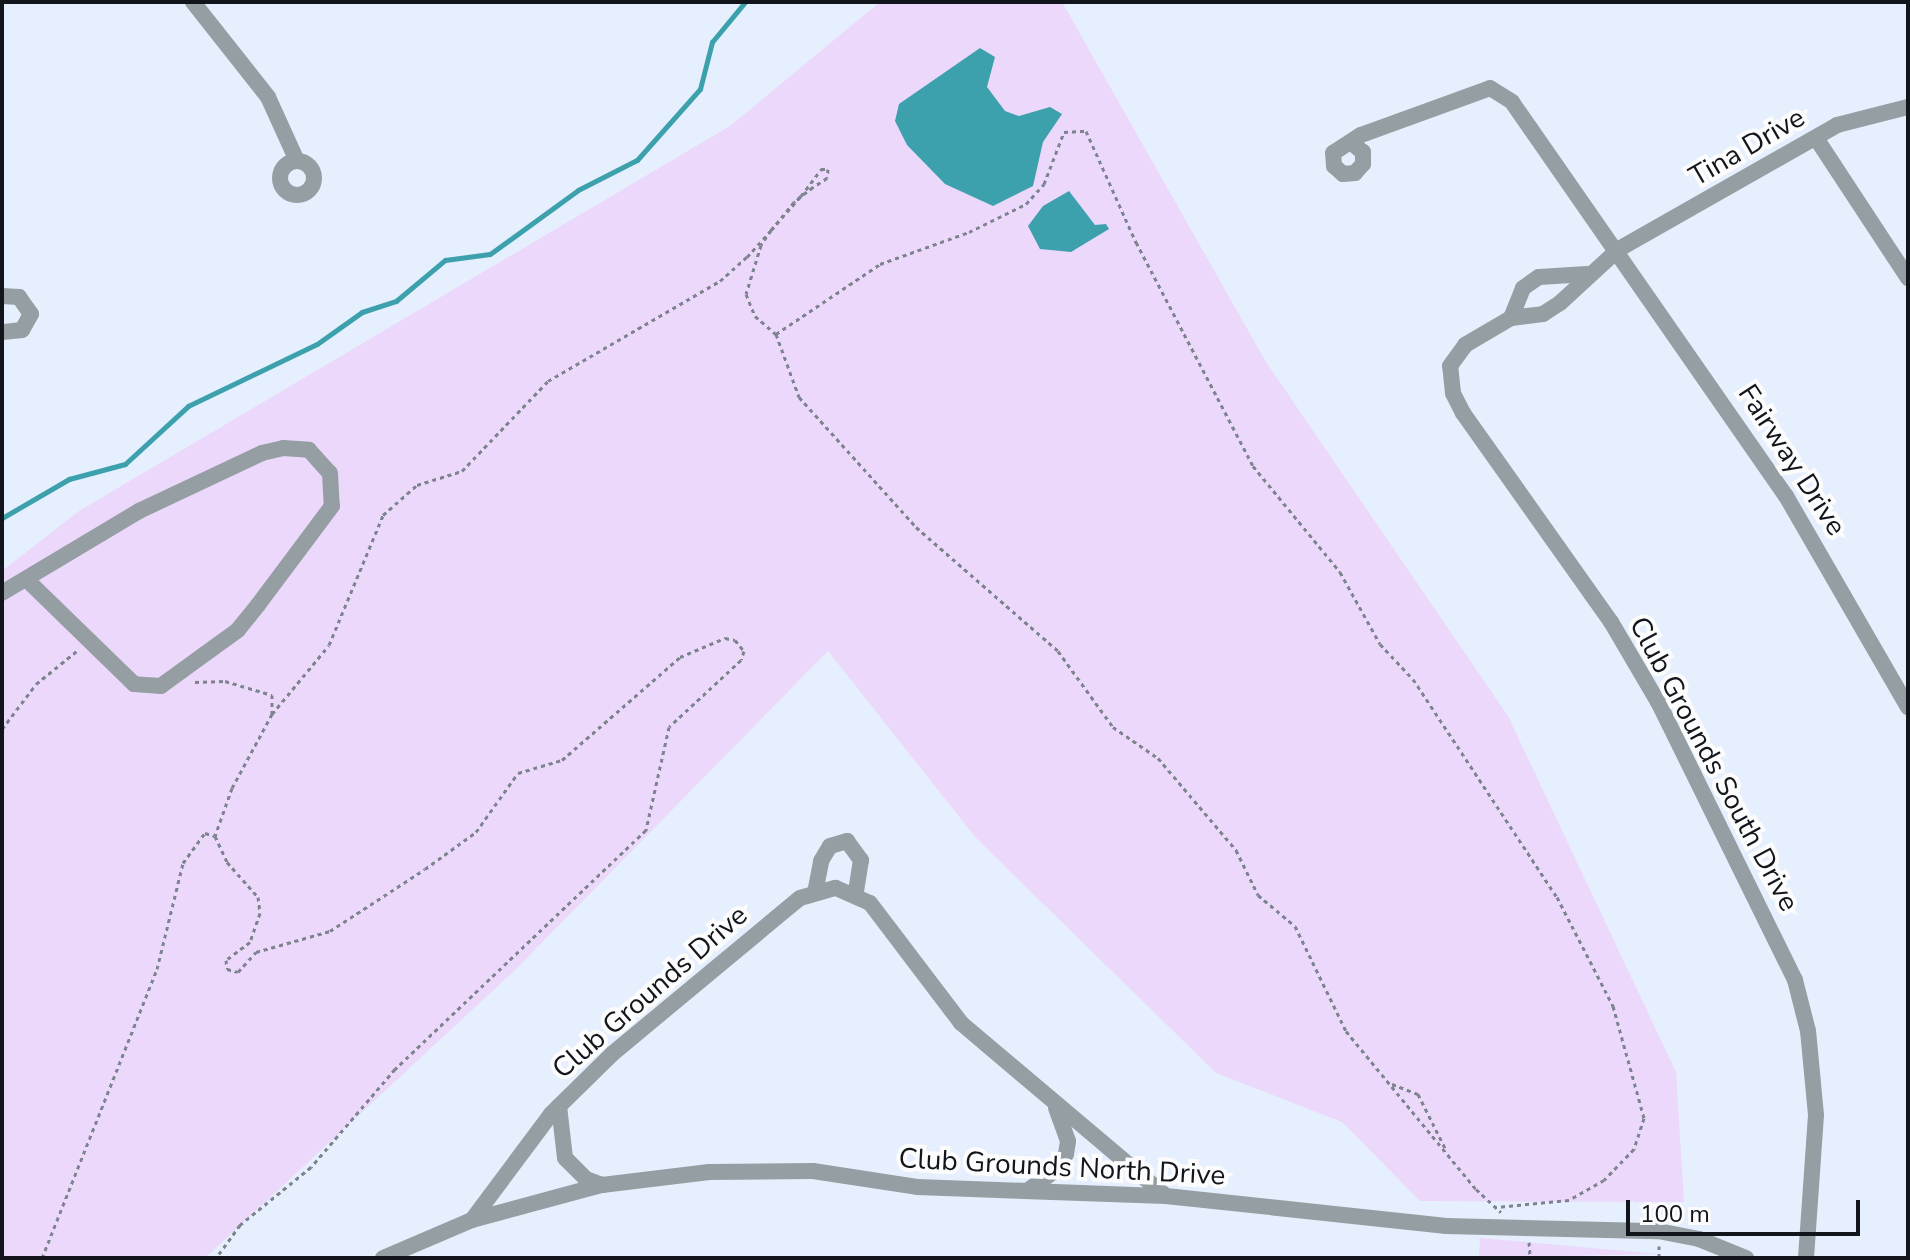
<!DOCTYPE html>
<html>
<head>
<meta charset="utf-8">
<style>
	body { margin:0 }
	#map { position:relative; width:1910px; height:1260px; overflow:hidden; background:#e6effd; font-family:"Nunito Sans",sans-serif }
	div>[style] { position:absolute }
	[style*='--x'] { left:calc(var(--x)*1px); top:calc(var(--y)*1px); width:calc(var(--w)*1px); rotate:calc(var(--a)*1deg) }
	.green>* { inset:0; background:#ecd8fb }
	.water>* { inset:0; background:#3ca1ac }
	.stream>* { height:5px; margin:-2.5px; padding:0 2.5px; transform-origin:2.5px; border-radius:2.5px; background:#3ca1ac }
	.path>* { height:3px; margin-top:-1.5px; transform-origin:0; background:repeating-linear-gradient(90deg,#7d848e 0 4px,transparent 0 8px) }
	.minor>* { height:16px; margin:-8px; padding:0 8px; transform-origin:8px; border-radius:8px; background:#959ea2 }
	.minor>.ring { margin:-8px; padding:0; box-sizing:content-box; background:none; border:16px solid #959ea2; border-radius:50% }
	span { translate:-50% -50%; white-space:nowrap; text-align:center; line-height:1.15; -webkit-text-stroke:8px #fcfcfc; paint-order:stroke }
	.street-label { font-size:28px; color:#12161c }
	.frame { position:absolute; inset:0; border:4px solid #12161c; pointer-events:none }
	.scale { position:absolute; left:1626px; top:1200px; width:234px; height:36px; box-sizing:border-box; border:4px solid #12161c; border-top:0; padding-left:10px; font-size:24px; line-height:28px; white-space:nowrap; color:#12161c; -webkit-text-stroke:6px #fcfcfc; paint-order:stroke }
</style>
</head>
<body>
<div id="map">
	<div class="green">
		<div style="clip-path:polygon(880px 2px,1062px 2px,1266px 362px,1508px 716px,1676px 1072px,1684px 1202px,1420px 1201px,1342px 1122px,1216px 1073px,976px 838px,828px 651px,513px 972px,205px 1258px,2px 1258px,2px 571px,79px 511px,730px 126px)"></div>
		<div style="clip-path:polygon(1480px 1238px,1661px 1254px,1479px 1258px)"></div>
	</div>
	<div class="water">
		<div style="clip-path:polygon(980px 48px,995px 57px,987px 87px,1005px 111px,1019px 116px,1050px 107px,1062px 114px,1043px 142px,1033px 186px,993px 206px,945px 184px,907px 145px,895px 121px,899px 104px)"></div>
		<div style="clip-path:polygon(1069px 191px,1095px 225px,1106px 224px,1109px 229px,1071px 252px,1040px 249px,1028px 226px,1043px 206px)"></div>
	</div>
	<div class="stream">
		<div style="--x:2;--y:518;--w:78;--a:-30.2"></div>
		<div style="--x:69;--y:479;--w:58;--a:-15"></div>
		<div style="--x:125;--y:464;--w:86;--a:-42.6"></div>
		<div style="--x:188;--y:406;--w:143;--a:-25.7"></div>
		<div style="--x:317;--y:344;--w:55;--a:-35.4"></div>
		<div style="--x:362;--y:312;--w:36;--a:-18"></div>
		<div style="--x:396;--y:301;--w:64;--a:-39.9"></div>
		<div style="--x:445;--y:260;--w:45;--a:-7.6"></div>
		<div style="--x:490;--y:254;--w:109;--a:-36"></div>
		<div style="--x:578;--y:190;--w:66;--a:-27"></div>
		<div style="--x:637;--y:160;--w:95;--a:-48.4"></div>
		<div style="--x:700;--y:89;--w:49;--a:-75.7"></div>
		<div style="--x:712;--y:42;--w:52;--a:-50.5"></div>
	</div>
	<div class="path">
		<div style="--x:776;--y:334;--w:125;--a:-33.9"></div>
		<div style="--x:880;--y:264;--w:95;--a:-19.8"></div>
		<div style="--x:969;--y:232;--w:64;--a:-26.2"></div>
		<div style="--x:1026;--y:204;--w:27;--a:-48"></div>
		<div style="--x:1044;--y:184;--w:56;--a:-69"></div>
		<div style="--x:1064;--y:132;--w:22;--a:-3"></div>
		<div style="--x:1086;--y:131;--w:122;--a:65.8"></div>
		<div style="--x:1136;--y:242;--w:253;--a:62.4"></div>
		<div style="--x:1253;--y:466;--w:137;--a:50.6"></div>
		<div style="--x:1340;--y:572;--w:82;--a:60.9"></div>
		<div style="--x:1380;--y:644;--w:48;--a:46.7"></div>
		<div style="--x:1413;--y:679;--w:261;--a:56.6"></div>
		<div style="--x:1557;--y:897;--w:123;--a:62.8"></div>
		<div style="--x:1613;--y:1006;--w:116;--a:74.5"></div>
		<div style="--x:1644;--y:1118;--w:33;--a:108"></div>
		<div style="--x:1634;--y:1149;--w:43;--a:134.1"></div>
		<div style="--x:1604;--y:1180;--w:40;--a:150.3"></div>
		<div style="--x:1569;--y:1200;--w:73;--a:174.5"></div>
		<div style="--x:195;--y:682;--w:30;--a:-2"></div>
		<div style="--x:225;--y:681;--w:49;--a:16.6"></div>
		<div style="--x:272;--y:695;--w:19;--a:90"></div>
		<div style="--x:272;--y:714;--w:84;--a:118.4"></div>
		<div style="--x:232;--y:788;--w:51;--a:109.5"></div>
		<div style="--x:215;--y:836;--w:29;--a:65"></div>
		<div style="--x:227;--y:862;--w:47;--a:48.5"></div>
		<div style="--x:258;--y:897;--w:16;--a:83"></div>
		<div style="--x:260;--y:913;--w:31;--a:109"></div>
		<div style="--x:250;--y:942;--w:30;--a:143"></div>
		<div style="--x:226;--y:960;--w:9;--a:84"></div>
		<div style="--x:227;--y:969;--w:11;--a:15"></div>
		<div style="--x:238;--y:972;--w:27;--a:-48"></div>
		<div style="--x:256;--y:952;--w:77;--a:-15.8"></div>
		<div style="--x:330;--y:931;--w:113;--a:-33.1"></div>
		<div style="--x:425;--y:869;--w:63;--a:-36"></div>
		<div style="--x:476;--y:832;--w:72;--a:-54.6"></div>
		<div style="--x:518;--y:773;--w:46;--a:-16.5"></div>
		<div style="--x:562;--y:760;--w:157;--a:-41.1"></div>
		<div style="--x:680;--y:657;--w:49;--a:-22.9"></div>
		<div style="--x:725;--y:638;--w:10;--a:11"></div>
		<div style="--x:735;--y:640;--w:14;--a:51"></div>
		<div style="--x:744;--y:651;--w:9;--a:108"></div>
		<div style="--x:741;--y:660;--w:98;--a:137.1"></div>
		<div style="--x:669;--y:727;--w:106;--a:102.6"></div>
		<div style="--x:646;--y:830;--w:347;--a:136.4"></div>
		<div style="--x:395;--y:1069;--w:129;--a:130.6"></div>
		<div style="--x:311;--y:1167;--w:92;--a:140.8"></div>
		<div style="--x:240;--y:1225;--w:41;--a:126"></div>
		<div style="--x:272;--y:714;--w:89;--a:-50.4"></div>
		<div style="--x:329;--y:645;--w:141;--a:-67.4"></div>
		<div style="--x:383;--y:515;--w:45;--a:-41.4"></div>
		<div style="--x:417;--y:485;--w:47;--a:-17.3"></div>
		<div style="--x:462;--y:471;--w:124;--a:-46.3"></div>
		<div style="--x:548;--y:381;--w:199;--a:-30.2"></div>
		<div style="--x:720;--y:281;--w:36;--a:-42"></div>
		<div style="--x:747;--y:257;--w:36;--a:-48"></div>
		<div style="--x:771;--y:230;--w:45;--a:-48.6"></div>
		<div style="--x:801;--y:196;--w:34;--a:-53"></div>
		<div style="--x:821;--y:169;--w:7;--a:0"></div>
		<div style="--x:828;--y:169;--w:9;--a:96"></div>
		<div style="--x:827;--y:178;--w:17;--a:147"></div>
		<div style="--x:813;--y:187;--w:15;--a:143"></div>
		<div style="--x:801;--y:196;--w:9;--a:139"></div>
		<div style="--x:794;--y:202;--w:36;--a:129"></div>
		<div style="--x:771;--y:230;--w:18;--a:124"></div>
		<div style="--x:761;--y:245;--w:51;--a:107"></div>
		<div style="--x:746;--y:294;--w:24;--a:68"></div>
		<div style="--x:755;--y:316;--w:28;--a:41"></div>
		<div style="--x:776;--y:334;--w:67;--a:69.9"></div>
		<div style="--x:799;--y:397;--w:175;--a:48"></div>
		<div style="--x:916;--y:527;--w:189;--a:41.1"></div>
		<div style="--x:1058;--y:651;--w:94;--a:54.1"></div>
		<div style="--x:1113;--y:727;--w:55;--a:34.6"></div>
		<div style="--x:1158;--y:758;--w:121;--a:49.7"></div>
		<div style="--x:1236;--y:850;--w:50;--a:63.9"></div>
		<div style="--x:1258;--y:895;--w:48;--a:40"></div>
		<div style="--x:1295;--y:926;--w:117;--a:64.1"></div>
		<div style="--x:1346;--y:1031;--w:205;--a:50.6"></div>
		<div style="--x:1476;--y:1189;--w:34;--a:43"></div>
		<div style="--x:2;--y:729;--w:56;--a:-52.9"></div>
		<div style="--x:36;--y:684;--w:54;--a:-39"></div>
		<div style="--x:1392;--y:1084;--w:28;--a:21"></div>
		<div style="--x:1418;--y:1094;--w:63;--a:63.4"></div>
		<div style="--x:1529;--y:1242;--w:16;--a:86"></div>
		<div style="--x:1659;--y:1246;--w:12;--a:90"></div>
		<div style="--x:42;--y:1258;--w:311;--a:-68.3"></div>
		<div style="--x:157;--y:969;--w:109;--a:-76.2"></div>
		<div style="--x:183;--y:863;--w:37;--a:-54"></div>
		<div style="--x:205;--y:833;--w:10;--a:17"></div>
	</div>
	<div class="minor">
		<div style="--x:193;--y:2;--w:121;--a:51.7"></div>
		<div style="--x:268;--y:97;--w:70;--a:65.6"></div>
		<div style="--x:1816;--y:138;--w:168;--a:56.7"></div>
		<div style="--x:1353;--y:144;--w:13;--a:39"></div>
		<div style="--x:1363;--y:152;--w:12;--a:90"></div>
		<div style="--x:1363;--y:164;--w:12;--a:132"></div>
		<div style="--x:1355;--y:173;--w:12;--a:175"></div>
		<div style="--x:1343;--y:174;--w:12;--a:-138"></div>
		<div style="--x:1334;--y:166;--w:13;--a:-94"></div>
		<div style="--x:1333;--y:153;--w:33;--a:-33"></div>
		<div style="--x:1361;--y:135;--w:137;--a:-20"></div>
		<div style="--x:1490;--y:88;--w:26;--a:32"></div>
		<div style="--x:1512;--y:102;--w:480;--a:55.2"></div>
		<div style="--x:1786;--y:496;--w:244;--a:60"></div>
		<div class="ring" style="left:280px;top:161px;width:18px;height:18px"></div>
		<div style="--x:2;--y:296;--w:17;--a:3"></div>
		<div style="--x:19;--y:297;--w:21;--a:55"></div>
		<div style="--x:31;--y:314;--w:18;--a:119"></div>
		<div style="--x:22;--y:330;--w:20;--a:174"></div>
		<div style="--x:1511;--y:318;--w:32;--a:-68"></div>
		<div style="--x:1523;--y:288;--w:19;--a:-35"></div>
		<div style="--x:1539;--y:277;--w:48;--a:-3.6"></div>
		<div style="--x:2;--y:593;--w:160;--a:-30.9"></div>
		<div style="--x:139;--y:511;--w:136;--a:-25.2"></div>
		<div style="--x:262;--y:453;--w:22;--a:-13"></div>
		<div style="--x:283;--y:448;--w:26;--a:4"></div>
		<div style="--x:309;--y:450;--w:31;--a:48"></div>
		<div style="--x:330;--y:473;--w:33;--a:87"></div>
		<div style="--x:332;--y:506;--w:124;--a:126.8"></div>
		<div style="--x:258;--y:605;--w:32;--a:129"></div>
		<div style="--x:238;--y:630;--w:95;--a:144"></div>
		<div style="--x:161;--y:686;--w:27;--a:-176"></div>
		<div style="--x:134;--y:684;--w:149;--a:-135.8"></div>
		<div style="--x:815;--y:893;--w:33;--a:-79"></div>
		<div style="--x:821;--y:861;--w:17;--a:-59"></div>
		<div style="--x:830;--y:846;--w:18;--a:-16"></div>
		<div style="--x:847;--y:841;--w:24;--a:54"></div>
		<div style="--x:861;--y:860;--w:36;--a:99"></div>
		<div style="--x:559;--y:1106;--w:52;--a:83.4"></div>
		<div style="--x:565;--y:1158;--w:30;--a:45"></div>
		<div style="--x:586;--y:1179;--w:17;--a:21"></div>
		<div style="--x:1027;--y:1191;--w:36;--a:-36"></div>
		<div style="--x:1056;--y:1170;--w:19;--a:-58"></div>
		<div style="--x:1066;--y:1154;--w:13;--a:-81"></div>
		<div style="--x:1068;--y:1141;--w:35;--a:-110"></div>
		<div style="--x:472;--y:1220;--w:132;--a:-53.3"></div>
		<div style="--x:551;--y:1114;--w:86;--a:-44.5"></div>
		<div style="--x:612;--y:1054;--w:244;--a:-39.7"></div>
		<div style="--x:800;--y:898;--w:37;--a:-16"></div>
		<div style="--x:836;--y:888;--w:37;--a:24"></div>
		<div style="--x:870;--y:903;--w:151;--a:52.8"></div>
		<div style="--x:961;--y:1023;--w:268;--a:40.2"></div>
		<div style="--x:383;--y:1258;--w:97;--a:-23.1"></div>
		<div style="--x:472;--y:1220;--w:135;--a:-15.1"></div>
		<div style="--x:602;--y:1185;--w:108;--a:-6.9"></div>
		<div style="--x:709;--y:1172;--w:104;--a:-0.6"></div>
		<div style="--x:813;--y:1171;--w:105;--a:8.7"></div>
		<div style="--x:917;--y:1187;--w:249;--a:2.1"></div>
		<div style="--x:1166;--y:1196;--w:282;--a:6.1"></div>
		<div style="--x:1446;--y:1226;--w:212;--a:1.4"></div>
		<div style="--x:1658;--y:1231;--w:42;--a:11"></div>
		<div style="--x:1699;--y:1239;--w:51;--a:22"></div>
		<div style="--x:1806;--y:1258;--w:143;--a:-86"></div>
		<div style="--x:1816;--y:1115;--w:84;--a:-95.4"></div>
		<div style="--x:1808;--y:1031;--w:53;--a:-104.3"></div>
		<div style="--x:1795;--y:980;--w:310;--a:-116.2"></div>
		<div style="--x:1658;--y:702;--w:93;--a:-120.4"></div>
		<div style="--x:1611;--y:622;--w:256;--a:-125.3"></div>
		<div style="--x:1463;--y:413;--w:22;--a:-117"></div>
		<div style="--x:1453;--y:393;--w:27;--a:-96"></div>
		<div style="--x:1450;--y:366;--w:26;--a:-54"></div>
		<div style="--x:1465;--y:345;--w:53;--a:-30.4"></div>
		<div style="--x:1511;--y:318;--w:32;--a:-7"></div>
		<div style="--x:1543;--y:314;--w:20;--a:-33"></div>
		<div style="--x:1560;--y:303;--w:80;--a:-42.5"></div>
		<div style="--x:1619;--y:249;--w:251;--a:-29.6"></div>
		<div style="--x:1837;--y:125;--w:73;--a:-14.2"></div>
	</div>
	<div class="street-label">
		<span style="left:1747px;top:147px;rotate:-30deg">Tina Drive</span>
		<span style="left:1792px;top:460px;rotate:57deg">Fairway Drive</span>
		<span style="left:1714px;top:764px;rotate:62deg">Club Grounds South Drive</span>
		<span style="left:650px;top:992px;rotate:-41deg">Club Grounds Drive</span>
		<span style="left:1062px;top:1167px;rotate:3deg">Club Grounds North Drive</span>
	</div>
	<div class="frame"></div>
	<div class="scale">100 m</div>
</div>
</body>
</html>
